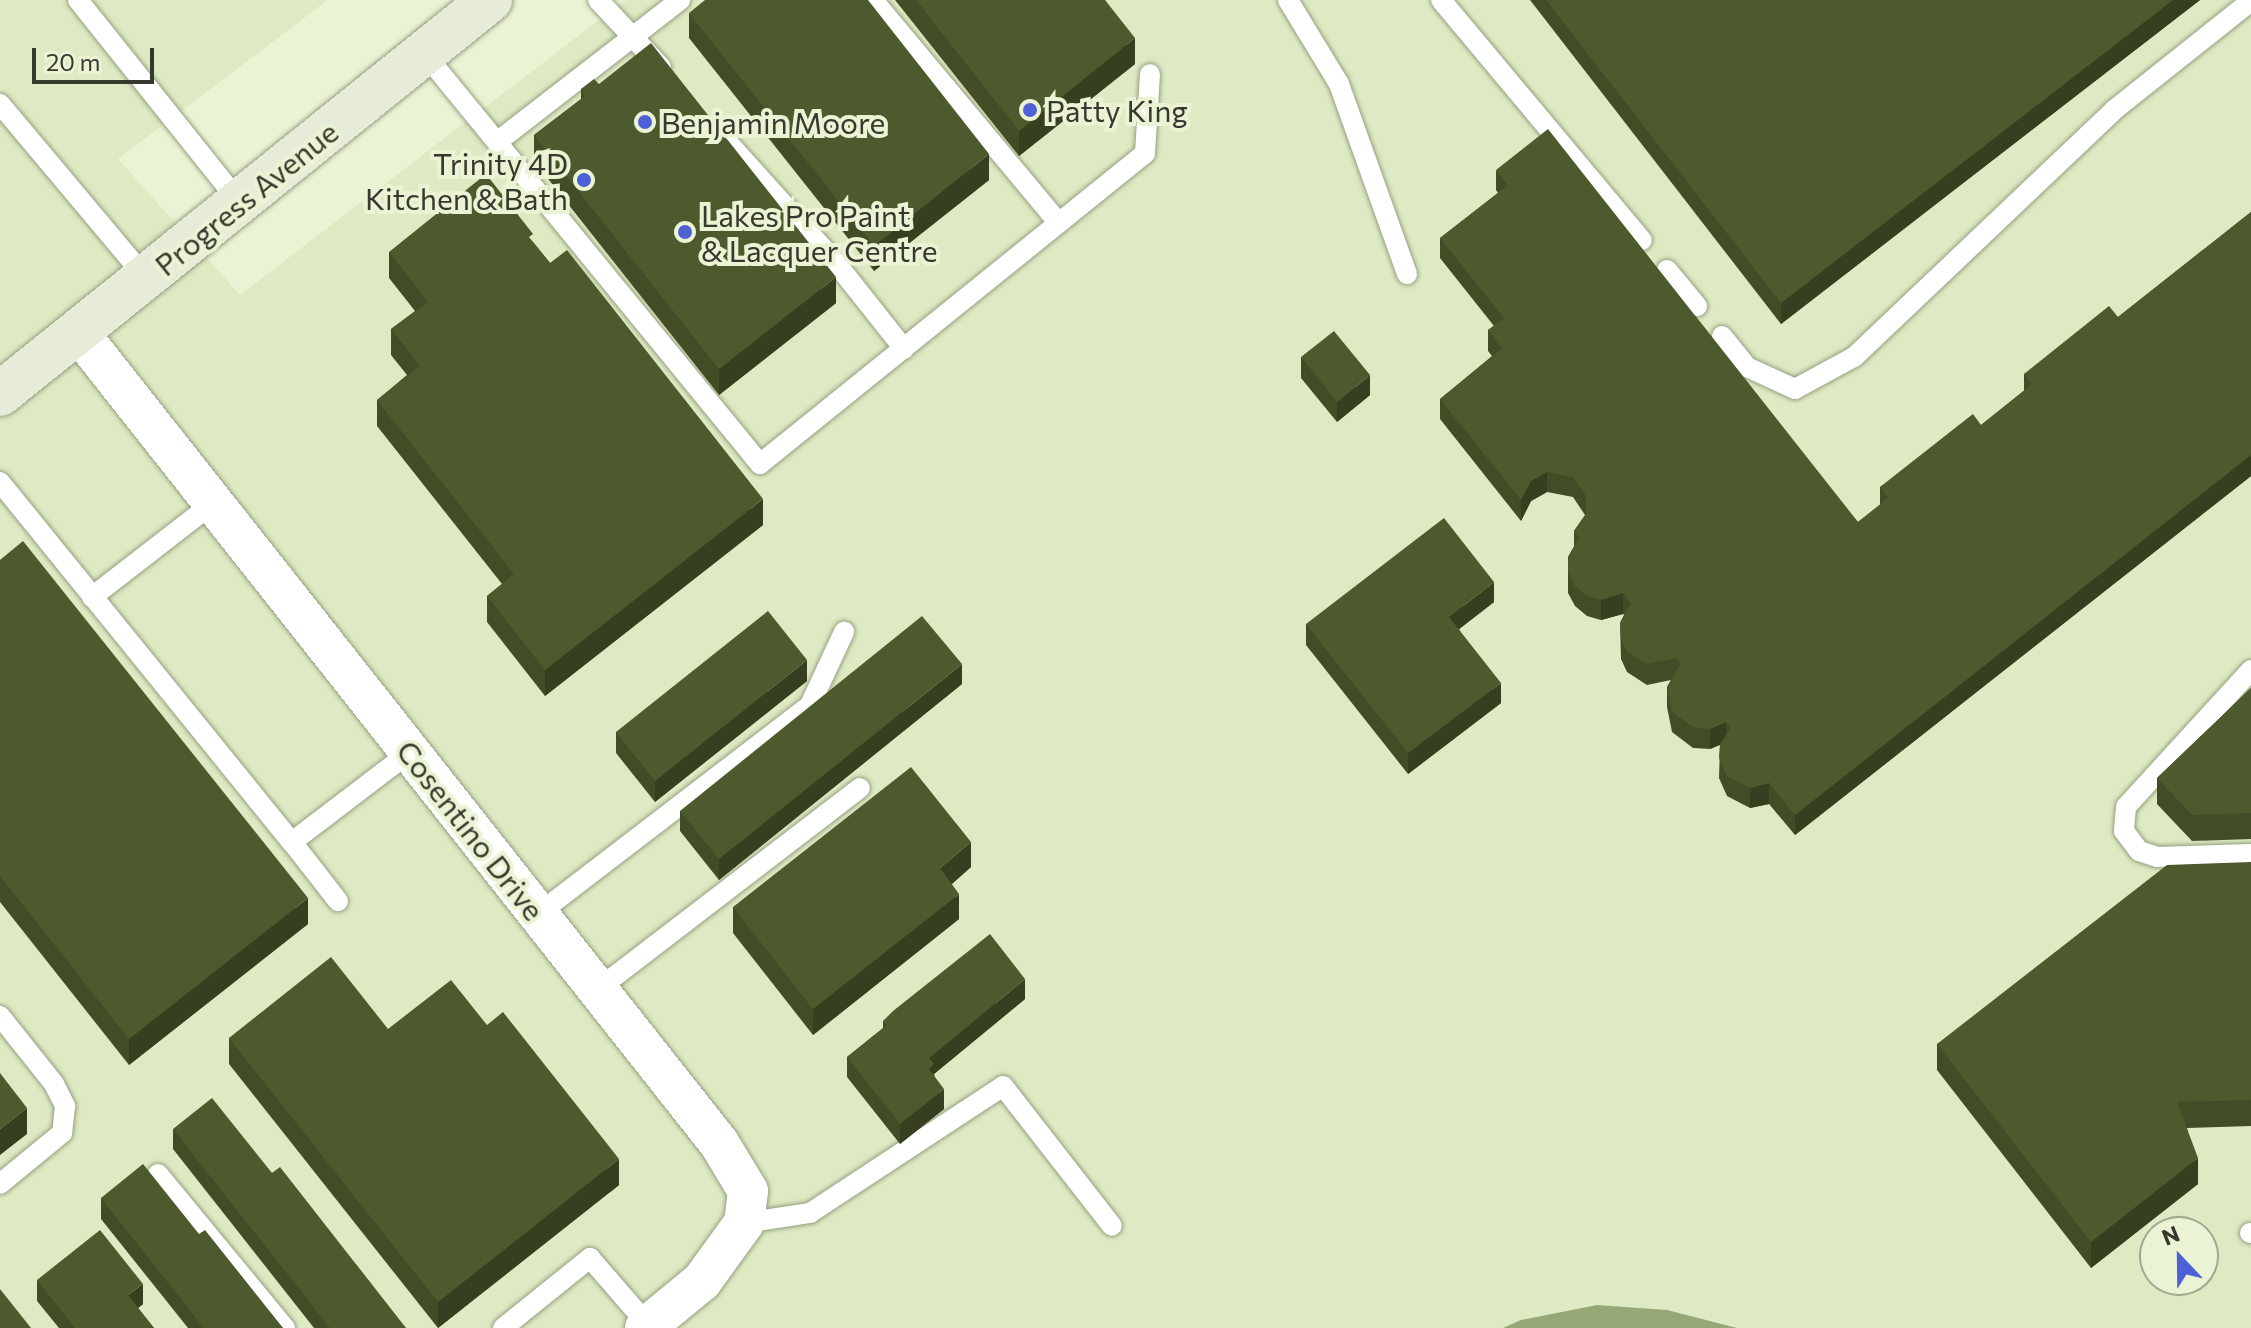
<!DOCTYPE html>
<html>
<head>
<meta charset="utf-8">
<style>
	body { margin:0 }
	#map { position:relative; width:2251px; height:1328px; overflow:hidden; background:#eaf4d4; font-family:Commissioner,sans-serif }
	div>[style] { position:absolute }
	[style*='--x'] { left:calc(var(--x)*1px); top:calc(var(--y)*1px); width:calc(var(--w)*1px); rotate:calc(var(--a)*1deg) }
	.built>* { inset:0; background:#deeac3 }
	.water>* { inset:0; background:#98a778 }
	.roads { filter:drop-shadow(0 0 2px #96a082) drop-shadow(0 0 2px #96a082) }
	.service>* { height:20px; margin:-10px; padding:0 10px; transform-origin:10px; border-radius:10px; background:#fff }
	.minor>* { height:40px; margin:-20px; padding:0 20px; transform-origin:20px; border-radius:20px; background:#fff }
	.secondary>* { height:44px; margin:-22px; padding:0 22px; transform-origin:22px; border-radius:22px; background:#e6ecd7 }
	.wall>* { inset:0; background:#424d28 }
	.shaded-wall>* { inset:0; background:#363f20 }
	.building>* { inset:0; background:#4d5a2e }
	.dots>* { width:22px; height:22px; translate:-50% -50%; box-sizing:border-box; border:4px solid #eaf4d4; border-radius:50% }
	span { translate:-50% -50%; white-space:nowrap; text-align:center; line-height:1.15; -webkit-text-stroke:8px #eaf4d4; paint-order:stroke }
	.poi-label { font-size:30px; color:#363a2e }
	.left { translate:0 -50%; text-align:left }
	.right { translate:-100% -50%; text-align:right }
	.street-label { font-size:30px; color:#363a2e }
	.north { position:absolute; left:2139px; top:1216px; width:80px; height:80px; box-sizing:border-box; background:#eaf4d4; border:2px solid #a2aa92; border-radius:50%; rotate:338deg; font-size:22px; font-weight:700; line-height:32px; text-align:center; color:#363a2e }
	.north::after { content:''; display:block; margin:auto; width:28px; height:36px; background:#4d60d5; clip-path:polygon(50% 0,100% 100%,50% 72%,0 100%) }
	.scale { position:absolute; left:32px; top:48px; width:122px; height:36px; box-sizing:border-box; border:4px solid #363a2e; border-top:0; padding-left:10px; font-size:24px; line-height:28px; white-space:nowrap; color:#363a2e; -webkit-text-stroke:6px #eaf4d4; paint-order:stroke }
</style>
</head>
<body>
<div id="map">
	<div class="built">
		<div style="clip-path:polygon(evenodd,0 0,328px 0,118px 159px,240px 295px,625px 0,2251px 0,2251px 1328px,0 1328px,0 0,2155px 1232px,2203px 1232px,2203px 1280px,2155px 1280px,2155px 1232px)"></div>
	</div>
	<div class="water">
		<div style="clip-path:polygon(1597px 1305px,1667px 1310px,1737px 1328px,1503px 1328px,1521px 1320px)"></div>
	</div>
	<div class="roads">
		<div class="service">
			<div style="--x:78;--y:0;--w:260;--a:51.4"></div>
			<div style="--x:598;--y:0;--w:92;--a:46.8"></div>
			<div style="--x:873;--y:0;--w:290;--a:50.2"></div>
			<div style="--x:1288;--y:0;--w:98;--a:58.7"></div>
			<div style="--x:1339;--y:84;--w:202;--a:70.3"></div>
			<div style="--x:1441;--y:0;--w:313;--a:50.1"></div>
			<div style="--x:424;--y:53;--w:531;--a:50.73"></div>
			<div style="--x:760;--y:464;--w:495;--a:-38.9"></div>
			<div style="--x:1145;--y:153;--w:79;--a:-86.4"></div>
			<div style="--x:0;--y:104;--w:227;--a:50"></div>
			<div style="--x:722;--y:136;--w:164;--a:48"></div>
			<div style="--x:832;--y:258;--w:116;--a:51.6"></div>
			<div style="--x:497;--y:142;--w:232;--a:-37.8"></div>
			<div style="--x:1667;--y:270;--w:47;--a:50.2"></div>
			<div style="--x:1722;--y:336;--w:40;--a:51"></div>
			<div style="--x:1747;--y:367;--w:53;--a:24.6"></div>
			<div style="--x:1795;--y:389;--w:67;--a:-28.5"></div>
			<div style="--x:1854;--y:357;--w:359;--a:-43.5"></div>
			<div style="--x:2114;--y:110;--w:175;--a:-38.5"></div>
			<div style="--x:0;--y:482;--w:464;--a:51"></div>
			<div style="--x:292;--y:842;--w:148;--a:-37.3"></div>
			<div style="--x:92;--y:597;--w:153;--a:-37.8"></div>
			<div style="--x:2251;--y:670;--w:185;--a:132.4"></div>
			<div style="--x:2126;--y:807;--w:24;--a:95"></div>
			<div style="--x:2124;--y:831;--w:25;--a:53"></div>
			<div style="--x:2139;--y:851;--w:19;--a:18"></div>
			<div style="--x:2157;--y:857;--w:94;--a:-1.8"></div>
			<div style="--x:292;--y:842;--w:75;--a:52.1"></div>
			<div style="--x:538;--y:914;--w:343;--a:-37.5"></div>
			<div style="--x:810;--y:705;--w:81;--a:-65"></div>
			<div style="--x:598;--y:989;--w:330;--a:-37.5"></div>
			<div style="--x:0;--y:1016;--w:87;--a:51.5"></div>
			<div style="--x:54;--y:1084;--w:25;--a:63"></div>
			<div style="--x:65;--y:1106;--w:27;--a:96"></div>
			<div style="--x:62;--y:1133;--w:80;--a:140.6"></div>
			<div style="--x:158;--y:1174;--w:200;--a:50.5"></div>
			<div style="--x:744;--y:1223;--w:67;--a:-8.6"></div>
			<div style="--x:810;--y:1213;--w:231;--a:-33.3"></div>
			<div style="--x:1003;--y:1086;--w:177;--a:52.1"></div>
			<div style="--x:2250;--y:1233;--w:1;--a:0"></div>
			<div style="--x:503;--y:1328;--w:112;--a:-38.8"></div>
			<div style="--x:590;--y:1258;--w:89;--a:49.1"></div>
		</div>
		<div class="minor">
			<div style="--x:79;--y:333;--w:1032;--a:51.69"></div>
			<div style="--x:719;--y:1143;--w:56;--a:58.9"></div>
			<div style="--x:748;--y:1191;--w:32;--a:97"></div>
			<div style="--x:744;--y:1223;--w:72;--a:125.9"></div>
			<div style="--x:702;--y:1281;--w:74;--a:140.5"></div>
		</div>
		<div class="secondary">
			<div style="--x:0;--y:394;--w:629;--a:-38.8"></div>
		</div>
	</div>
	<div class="wall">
		<div style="clip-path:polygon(895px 0,1105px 0,1135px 64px,1019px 156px)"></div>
		<div style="clip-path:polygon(1530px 0,2200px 0,1781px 324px)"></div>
		<div style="clip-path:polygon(689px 13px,989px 180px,874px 271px,689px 38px)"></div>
		<div style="clip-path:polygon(599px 84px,836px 303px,719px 395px,534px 161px,534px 135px,581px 99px,581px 89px)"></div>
		<div style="clip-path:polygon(1496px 170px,1858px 522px,1880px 505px,1880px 487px,1981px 425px,2024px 391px,2024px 374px,2118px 317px,2251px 212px,2251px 476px,1795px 835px,1769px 804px,1750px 808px,1727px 796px,1719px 778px,1720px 745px,1710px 749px,1693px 748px,1672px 732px,1667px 707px,1667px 687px,1671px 680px,1647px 685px,1627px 672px,1621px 659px,1620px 623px,1624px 615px,1623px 614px,1601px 620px,1587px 616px,1575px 606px,1568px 593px,1568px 557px,1574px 547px,1574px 531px,1585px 515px,1573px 497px,1547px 492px,1531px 501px,1521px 521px,1440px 419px,1440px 399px,1492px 356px,1488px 351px,1488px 330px,1494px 326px,1440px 258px,1440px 238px,1498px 193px,1496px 190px)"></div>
		<div style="clip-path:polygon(533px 242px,763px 525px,545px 696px,487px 622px,487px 596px,502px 584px,377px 426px,377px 400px,407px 375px,391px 355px,391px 329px,415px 311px,389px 278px,389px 252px)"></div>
		<div style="clip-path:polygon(1301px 357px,1370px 395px,1337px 422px,1301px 378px)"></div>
		<div style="clip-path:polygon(0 560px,308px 924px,129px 1065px,0 902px)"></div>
		<div style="clip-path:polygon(1494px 602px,1459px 629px,1501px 703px,1408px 774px,1306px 645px,1306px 624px)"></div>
		<div style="clip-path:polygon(807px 681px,655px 802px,616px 753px,616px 732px)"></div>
		<div style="clip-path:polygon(962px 684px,719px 880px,680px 831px,680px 811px)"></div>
		<div style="clip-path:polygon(2251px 688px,2251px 839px,2192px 841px,2157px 804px,2157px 778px)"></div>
		<div style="clip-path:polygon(2251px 862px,2251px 1126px,2187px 1128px,2198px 1184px,2091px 1268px,1937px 1070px,1937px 1044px)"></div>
		<div style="clip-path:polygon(971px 867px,952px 884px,959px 919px,813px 1035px,733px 933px,733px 907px)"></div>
		<div style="clip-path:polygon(1025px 999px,934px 1074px,944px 1109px,900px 1144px,847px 1077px,847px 1057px,883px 1028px,883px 1021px)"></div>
		<div style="clip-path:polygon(487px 1025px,619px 1185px,438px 1328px,229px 1064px,229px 1038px)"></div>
		<div style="clip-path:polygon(173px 1129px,272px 1173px,406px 1328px,314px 1328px,173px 1149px)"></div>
		<div style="clip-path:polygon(101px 1198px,199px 1234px,283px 1328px,188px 1328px,101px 1219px)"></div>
		<div style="clip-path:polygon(37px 1280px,143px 1304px,138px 1308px,154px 1328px,59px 1328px,37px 1301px)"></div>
	</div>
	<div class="shaded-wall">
		<div style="clip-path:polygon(2173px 0,2200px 0,1781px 324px,1781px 303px)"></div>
		<div style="clip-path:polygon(1135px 38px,1135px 64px,1019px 156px,1019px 131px)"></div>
		<div style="clip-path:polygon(989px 154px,989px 180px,874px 271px,874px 246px)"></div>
		<div style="clip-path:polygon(836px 277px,836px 303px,719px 395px,719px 369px)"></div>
		<div style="clip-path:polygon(1370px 375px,1370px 395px,1337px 422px,1337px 402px)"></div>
		<div style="clip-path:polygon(2251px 455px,2251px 476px,1795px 835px,1795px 815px)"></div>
		<div style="clip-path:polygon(1547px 472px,1547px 492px,1531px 501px,1521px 521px,1521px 500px,1531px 481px)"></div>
		<div style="clip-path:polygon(763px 499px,763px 525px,545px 696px,545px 670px)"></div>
		<div style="clip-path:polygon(1494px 582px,1494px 602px,1449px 637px,1449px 617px)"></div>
		<div style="clip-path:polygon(1623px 593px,1623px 614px,1601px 620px,1601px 600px)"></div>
		<div style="clip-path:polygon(807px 660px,807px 681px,655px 802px,655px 781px)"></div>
		<div style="clip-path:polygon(962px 664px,962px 684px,719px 880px,719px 859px)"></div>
		<div style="clip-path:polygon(1501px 683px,1501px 703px,1408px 774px,1408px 753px)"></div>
		<div style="clip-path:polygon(1726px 722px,1726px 742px,1710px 749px,1710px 729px)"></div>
		<div style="clip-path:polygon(1769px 783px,1769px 804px,1750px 808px,1750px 788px)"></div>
		<div style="clip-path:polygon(971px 842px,971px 867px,940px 894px,940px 868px)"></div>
		<div style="clip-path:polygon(959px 894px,959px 919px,813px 1035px,813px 1009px)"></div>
		<div style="clip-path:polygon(308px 898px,308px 924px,129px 1065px,129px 1039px)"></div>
		<div style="clip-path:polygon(1025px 979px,1025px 999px,934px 1074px,934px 1085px,929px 1089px,929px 1058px)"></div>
		<div style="clip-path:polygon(944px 1089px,944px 1109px,900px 1144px,900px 1124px)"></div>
		<div style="clip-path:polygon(27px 1108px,27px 1134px,0 1155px,0 1129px)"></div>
		<div style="clip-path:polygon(2198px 1158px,2198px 1184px,2091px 1268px,2091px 1242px)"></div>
		<div style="clip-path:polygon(619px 1159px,619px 1185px,438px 1328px,438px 1302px)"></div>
		<div style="clip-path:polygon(143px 1284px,143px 1304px,128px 1316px,128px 1295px)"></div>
	</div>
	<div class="building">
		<div style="clip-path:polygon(705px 0,868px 0,989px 154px,874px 246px,689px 13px)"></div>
		<div style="clip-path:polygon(916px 0,1105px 0,1135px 38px,1019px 131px)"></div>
		<div style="clip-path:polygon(1546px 0,2173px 0,1781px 303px)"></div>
		<div style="clip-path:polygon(651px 43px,836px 277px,719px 369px,534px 135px,585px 96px,581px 89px,594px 79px,599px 84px)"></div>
		<div style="clip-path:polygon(1548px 129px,1858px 522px,1888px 498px,1880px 487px,1973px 414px,1981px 425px,2032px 384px,2024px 374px,2109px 306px,2118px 317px,2251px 212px,2251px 455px,1795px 815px,1769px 783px,1750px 788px,1727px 776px,1719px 758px,1720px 744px,1731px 728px,1726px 722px,1710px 729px,1693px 727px,1672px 712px,1667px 687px,1680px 664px,1676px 658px,1647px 664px,1627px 652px,1621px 638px,1620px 623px,1631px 603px,1623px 593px,1601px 600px,1587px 596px,1575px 586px,1568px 572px,1568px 557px,1579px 537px,1574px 531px,1586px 514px,1586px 496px,1573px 477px,1547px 472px,1531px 481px,1521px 500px,1440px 399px,1502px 349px,1488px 330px,1504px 318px,1440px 238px,1508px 185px,1496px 170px)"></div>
		<div style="clip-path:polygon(486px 174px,533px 234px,529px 237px,550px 263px,567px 250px,763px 499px,545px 670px,487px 596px,514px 574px,377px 400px,420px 366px,391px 329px,428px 302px,389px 252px)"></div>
		<div style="clip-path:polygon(1334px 331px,1370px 375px,1337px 402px,1301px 357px)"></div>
		<div style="clip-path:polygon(1444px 518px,1494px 582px,1449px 617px,1501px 683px,1408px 753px,1306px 624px)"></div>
		<div style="clip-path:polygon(23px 541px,308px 898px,129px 1039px,0 876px,0 560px)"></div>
		<div style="clip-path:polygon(768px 611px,807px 660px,655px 781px,616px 732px)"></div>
		<div style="clip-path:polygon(922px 616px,962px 664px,719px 859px,680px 811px)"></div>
		<div style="clip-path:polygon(2251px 688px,2251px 813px,2192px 815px,2157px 778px)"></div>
		<div style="clip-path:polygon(911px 767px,971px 842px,940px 868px,959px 894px,813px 1009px,733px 907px)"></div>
		<div style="clip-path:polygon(2251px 862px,2251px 1100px,2177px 1102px,2198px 1158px,2091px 1242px,1937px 1044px,2167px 865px)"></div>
		<div style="clip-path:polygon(990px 934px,1025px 979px,929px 1058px,934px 1064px,929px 1069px,944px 1089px,900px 1124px,847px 1057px,887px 1025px,883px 1021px,893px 1011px)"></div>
		<div style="clip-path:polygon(331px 957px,388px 1029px,451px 980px,487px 1025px,503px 1012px,619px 1159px,438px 1302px,229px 1038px)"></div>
		<div style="clip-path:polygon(0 1073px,27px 1108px,0 1129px)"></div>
		<div style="clip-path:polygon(212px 1098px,272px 1173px,280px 1167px,406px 1328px,330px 1328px,173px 1129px)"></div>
		<div style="clip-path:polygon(143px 1164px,199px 1234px,205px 1230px,283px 1328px,204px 1328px,101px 1198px)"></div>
		<div style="clip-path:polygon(100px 1230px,143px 1284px,128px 1295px,154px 1328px,75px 1328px,37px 1280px)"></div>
		<div style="clip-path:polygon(0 1289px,31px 1328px,0 1328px)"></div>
	</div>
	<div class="dots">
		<div style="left:1030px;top:110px;background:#4d60d5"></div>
		<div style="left:645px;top:122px;background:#4d60d5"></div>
		<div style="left:584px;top:180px;background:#4d60d5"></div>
		<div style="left:685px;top:232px;background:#4d60d5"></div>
	</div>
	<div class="poi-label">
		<span class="left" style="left:1046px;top:110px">Patty King</span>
		<span class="left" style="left:661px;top:122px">Benjamin Moore</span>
		<span class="right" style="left:568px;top:180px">Trinity 4D<br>Kitchen &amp; Bath</span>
		<span class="left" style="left:701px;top:232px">Lakes Pro Paint<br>&amp; Lacquer Centre</span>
	</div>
	<div class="street-label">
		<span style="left:246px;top:198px;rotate:-39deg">Progress Avenue</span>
		<span style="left:471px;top:830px;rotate:52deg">Cosentino Drive</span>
	</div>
	<div class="north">N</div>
	<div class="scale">20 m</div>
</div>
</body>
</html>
